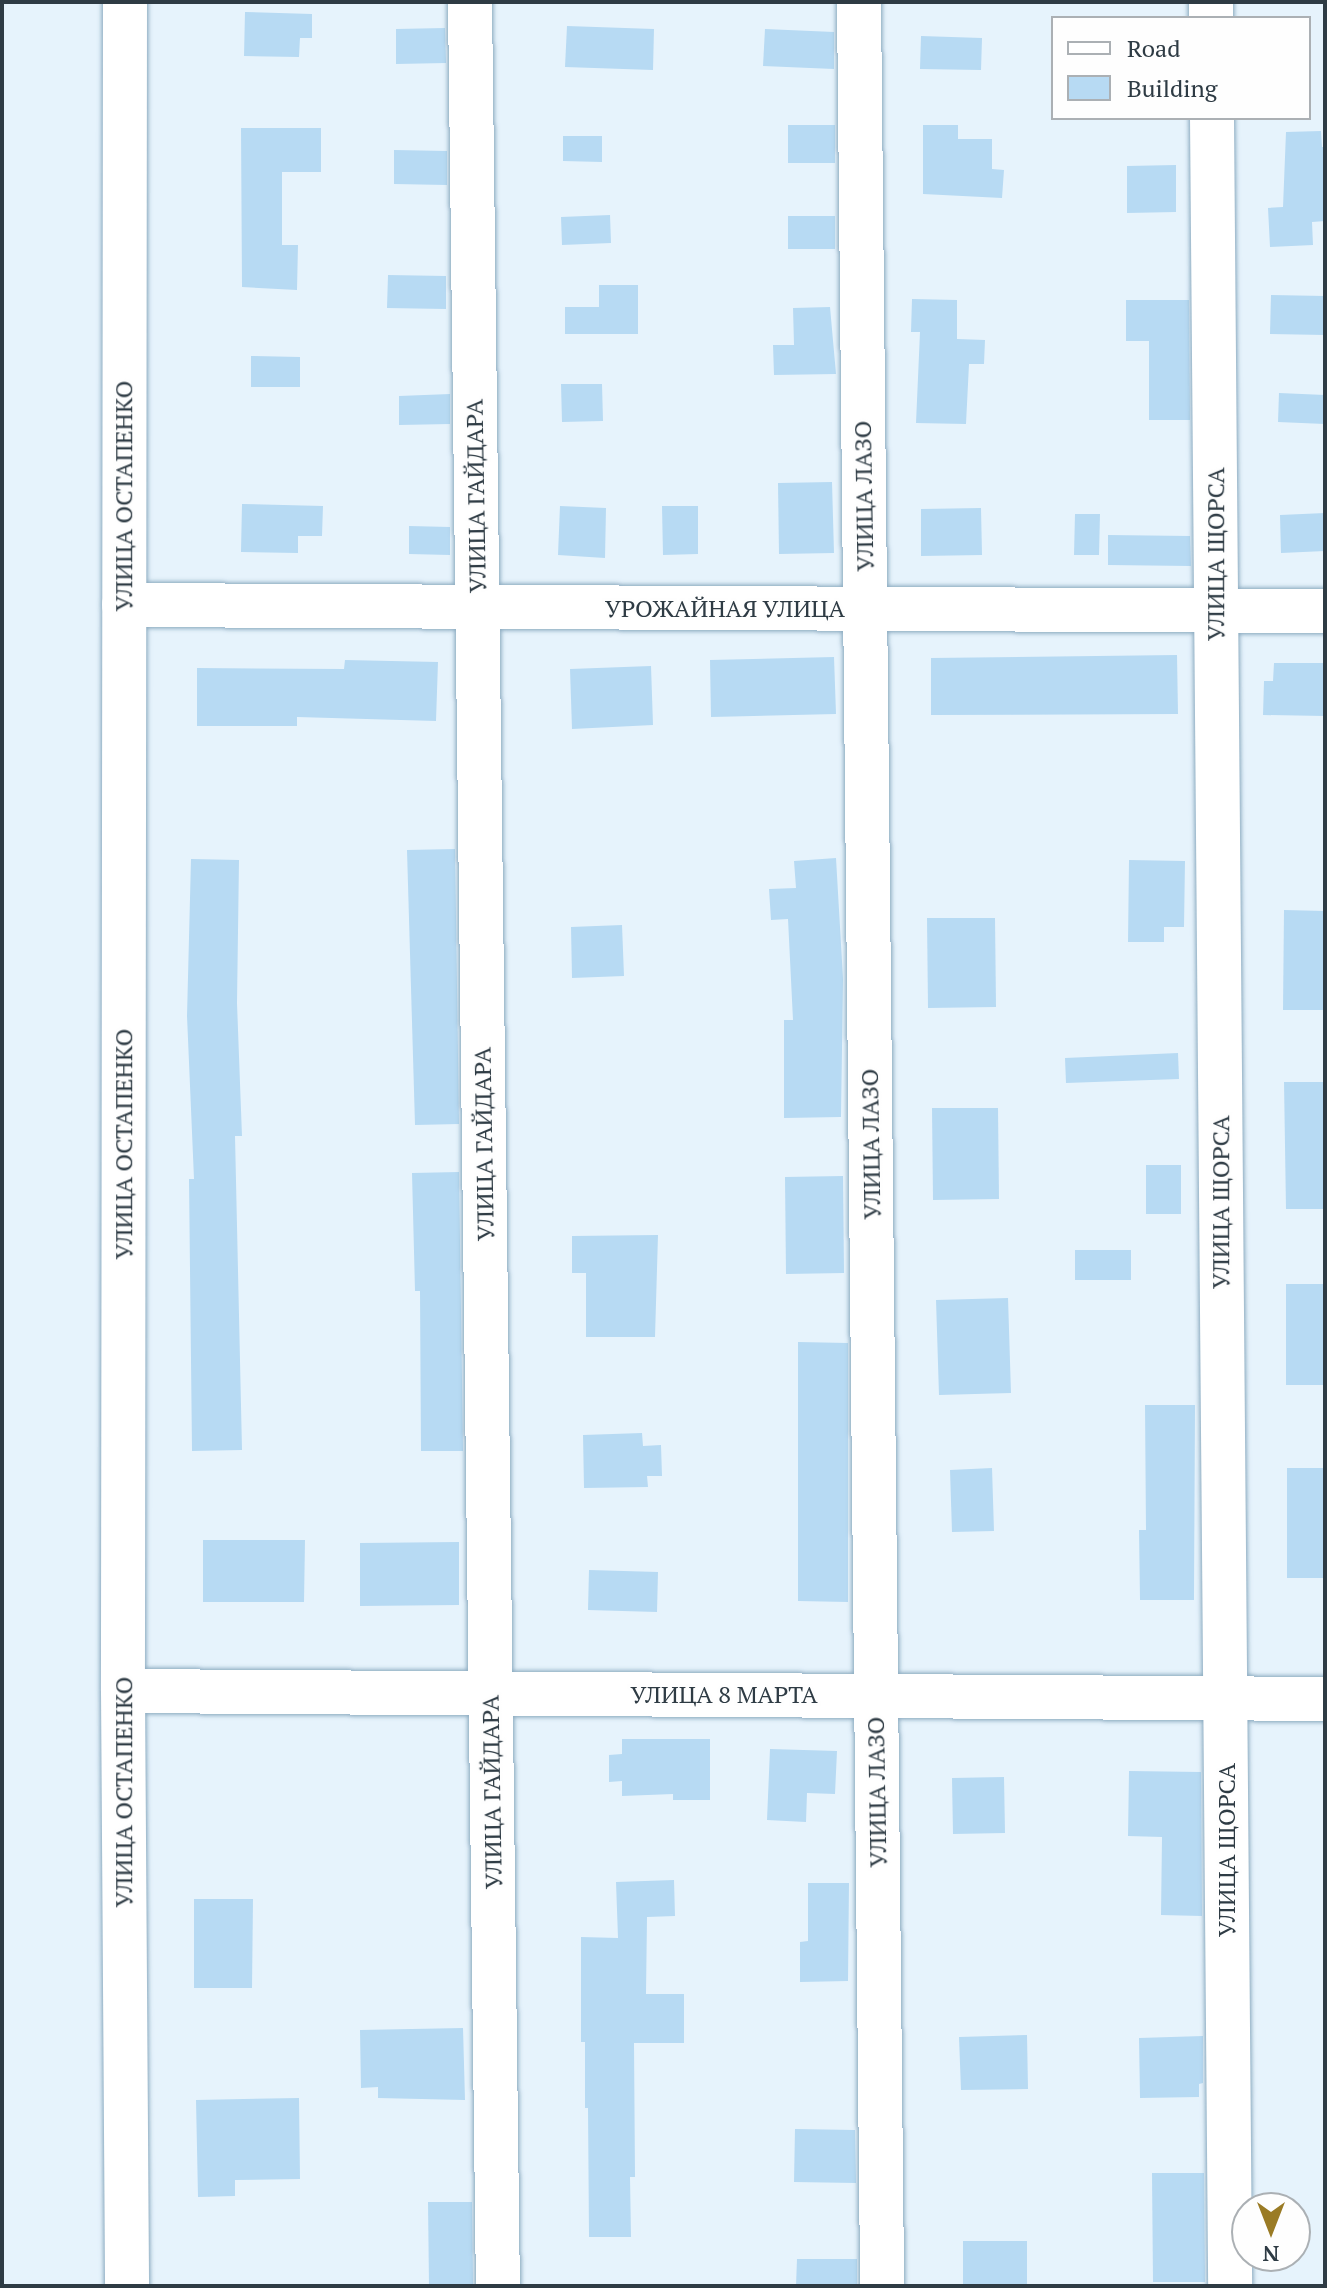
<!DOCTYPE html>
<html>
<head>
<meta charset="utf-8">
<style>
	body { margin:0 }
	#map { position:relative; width:1327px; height:2288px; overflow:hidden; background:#e6f3fc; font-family:"PT Serif",serif }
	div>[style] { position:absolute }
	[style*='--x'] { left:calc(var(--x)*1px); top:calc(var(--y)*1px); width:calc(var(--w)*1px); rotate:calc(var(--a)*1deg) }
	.building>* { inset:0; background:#b7daf3 }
	.roads { filter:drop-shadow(0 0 2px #8dacc1) drop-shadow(0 0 2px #8dacc1) }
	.minor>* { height:44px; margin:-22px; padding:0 22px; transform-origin:22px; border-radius:22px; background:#fff }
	span { translate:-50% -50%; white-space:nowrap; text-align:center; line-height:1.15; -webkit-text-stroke:6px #fefefe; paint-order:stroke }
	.street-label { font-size:24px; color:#2e3b44 }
	.frame { position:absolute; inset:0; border:4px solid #2e3b44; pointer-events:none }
	.legend { position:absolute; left:1051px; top:16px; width:260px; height:104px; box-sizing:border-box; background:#fefefe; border:2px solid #abb0b4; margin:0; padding:10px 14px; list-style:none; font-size:24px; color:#2e3b44 }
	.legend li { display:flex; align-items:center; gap:16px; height:40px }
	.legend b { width:40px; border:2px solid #abb0b4 }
	.north { position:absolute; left:1231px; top:2192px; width:80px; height:80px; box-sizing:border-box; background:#fefefe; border:2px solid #abb0b4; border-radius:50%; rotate:180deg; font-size:22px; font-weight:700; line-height:32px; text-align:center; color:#2e3b44 }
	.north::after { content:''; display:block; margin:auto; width:28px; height:36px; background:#9a7b25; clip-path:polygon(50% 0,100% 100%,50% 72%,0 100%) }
</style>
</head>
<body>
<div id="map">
	<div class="building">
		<div style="clip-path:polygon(245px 12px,312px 14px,312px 38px,300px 38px,299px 57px,244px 56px)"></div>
		<div style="clip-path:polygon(567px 26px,654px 29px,653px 70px,565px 67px)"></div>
		<div style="clip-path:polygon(445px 28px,446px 63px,396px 64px,396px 29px)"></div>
		<div style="clip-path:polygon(765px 29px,834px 32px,834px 69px,763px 66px)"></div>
		<div style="clip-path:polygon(921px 36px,982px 38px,981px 70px,920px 69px)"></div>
		<div style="clip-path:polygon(788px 125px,835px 125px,835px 163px,788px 163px)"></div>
		<div style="clip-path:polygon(923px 125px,958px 125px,958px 139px,992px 139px,992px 169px,1004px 170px,1002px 198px,923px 194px)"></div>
		<div style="clip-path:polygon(241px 128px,321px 128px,321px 172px,282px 172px,282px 245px,298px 245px,297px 290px,242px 287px)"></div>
		<div style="clip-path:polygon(1321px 131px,1322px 147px,1325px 147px,1325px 221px,1312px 222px,1313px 245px,1270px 247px,1268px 208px,1283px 207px,1286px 132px)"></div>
		<div style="clip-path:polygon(563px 136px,602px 136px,602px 162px,563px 161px)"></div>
		<div style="clip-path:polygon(394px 150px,447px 151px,447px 185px,394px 184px)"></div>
		<div style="clip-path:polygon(1176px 165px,1176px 212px,1127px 213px,1127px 166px)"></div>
		<div style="clip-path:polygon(610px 215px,611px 243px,562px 245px,561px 217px)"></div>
		<div style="clip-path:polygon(788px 216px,835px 216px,835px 249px,788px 249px)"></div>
		<div style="clip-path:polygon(388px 275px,446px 276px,446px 309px,387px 308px)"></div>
		<div style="clip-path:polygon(599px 285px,638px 285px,638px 334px,565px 334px,565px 307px,599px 307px)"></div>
		<div style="clip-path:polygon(1271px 295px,1325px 296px,1325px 335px,1270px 334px)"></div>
		<div style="clip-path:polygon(912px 299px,957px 300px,957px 339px,985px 340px,984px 364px,969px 364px,966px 424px,916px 423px,920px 332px,911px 332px)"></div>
		<div style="clip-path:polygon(1126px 300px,1189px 300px,1190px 420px,1149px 420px,1149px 341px,1126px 341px)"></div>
		<div style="clip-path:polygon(830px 307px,836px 374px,774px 375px,773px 345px,794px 345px,793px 308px)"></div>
		<div style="clip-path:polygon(251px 356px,300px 357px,300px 387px,251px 387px)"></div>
		<div style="clip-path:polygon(561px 384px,602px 384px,603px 421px,562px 422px)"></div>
		<div style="clip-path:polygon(1279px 393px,1325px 395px,1325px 424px,1278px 422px)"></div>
		<div style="clip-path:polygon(450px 394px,450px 424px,399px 425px,399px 396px)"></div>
		<div style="clip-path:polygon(832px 482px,834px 553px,779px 554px,778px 483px)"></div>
		<div style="clip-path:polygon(242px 504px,323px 506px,322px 536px,298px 536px,298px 553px,241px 552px)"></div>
		<div style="clip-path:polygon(560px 506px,606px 508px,605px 558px,558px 555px)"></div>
		<div style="clip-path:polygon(662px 506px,698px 506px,698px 554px,663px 555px)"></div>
		<div style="clip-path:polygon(981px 508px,982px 555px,921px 556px,921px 509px)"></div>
		<div style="clip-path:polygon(1325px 513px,1325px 551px,1281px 553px,1280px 515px)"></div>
		<div style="clip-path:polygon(1075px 514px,1100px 514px,1099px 555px,1074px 555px)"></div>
		<div style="clip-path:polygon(409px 526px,450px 527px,450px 555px,409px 554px)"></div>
		<div style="clip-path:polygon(1108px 535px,1190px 536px,1191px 566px,1108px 565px)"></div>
		<div style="clip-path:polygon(1177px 655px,1178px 714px,931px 715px,931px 658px)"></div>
		<div style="clip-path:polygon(834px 657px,836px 714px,711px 717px,710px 660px)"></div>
		<div style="clip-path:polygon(345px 660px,438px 662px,436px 721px,297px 717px,297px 726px,197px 726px,197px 668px,344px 669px)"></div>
		<div style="clip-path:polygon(1274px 663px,1325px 663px,1325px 716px,1263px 715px,1264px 681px,1273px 681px)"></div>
		<div style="clip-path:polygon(651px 666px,653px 725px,572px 729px,570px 669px)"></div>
		<div style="clip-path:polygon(455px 849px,459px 1124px,415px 1125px,407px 850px)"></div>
		<div style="clip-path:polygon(836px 858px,843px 979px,841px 1117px,784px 1118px,784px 1020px,793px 1020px,788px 919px,771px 920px,769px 889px,796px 888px,794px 861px)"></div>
		<div style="clip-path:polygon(191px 859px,239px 860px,237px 1003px,242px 1136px,235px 1136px,242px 1450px,192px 1451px,189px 1179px,194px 1179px,187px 1016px)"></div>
		<div style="clip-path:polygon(1129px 860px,1185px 861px,1184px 927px,1164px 927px,1164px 942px,1128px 942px)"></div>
		<div style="clip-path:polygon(1284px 910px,1325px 911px,1325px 1010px,1283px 1010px)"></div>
		<div style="clip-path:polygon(927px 918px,995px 918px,996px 1007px,928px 1008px)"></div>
		<div style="clip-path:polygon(622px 925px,624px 976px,572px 978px,571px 927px)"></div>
		<div style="clip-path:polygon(1178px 1053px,1179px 1079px,1066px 1083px,1065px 1058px)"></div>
		<div style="clip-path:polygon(1284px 1082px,1325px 1082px,1325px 1209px,1286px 1209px)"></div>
		<div style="clip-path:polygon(932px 1108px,998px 1108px,999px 1199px,933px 1200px)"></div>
		<div style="clip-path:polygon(1146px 1165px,1181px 1165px,1181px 1214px,1146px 1214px)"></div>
		<div style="clip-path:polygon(459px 1172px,463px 1451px,421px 1451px,420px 1291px,415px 1291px,412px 1173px)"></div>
		<div style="clip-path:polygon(843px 1176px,844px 1273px,786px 1274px,785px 1177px)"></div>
		<div style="clip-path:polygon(658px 1235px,655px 1337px,586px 1337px,586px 1273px,572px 1273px,572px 1236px)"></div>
		<div style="clip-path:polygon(1075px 1250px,1131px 1250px,1131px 1280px,1075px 1280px)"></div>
		<div style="clip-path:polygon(1286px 1284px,1325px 1284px,1325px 1385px,1286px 1385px)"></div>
		<div style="clip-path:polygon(1008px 1298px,1011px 1393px,939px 1395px,936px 1300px)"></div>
		<div style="clip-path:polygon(798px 1342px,848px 1343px,848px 1602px,798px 1601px)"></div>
		<div style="clip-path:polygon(1145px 1405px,1195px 1405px,1194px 1600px,1140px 1600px,1139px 1530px,1146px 1530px)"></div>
		<div style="clip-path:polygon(642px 1433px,643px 1446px,661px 1445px,662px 1476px,647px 1476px,648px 1487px,584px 1488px,583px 1435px)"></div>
		<div style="clip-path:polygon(992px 1468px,994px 1531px,952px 1532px,950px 1470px)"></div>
		<div style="clip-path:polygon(1287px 1468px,1325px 1468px,1325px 1578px,1287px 1578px)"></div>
		<div style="clip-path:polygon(203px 1540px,305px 1540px,304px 1602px,203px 1602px)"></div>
		<div style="clip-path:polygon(459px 1542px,459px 1605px,360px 1606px,360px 1543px)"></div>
		<div style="clip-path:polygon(589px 1570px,658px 1572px,657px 1612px,588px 1610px)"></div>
		<div style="clip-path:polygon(622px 1739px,710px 1739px,710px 1800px,673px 1800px,673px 1794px,622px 1796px,622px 1781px,609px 1782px,609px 1755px,622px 1754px)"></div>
		<div style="clip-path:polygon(770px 1749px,837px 1751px,835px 1794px,807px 1793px,806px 1822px,767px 1820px)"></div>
		<div style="clip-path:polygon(1129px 1771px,1201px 1772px,1202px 1916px,1161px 1915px,1162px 1837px,1128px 1836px)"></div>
		<div style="clip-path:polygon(1004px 1777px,1005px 1833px,953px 1834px,952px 1778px)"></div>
		<div style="clip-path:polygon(674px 1880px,675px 1916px,647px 1917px,646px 1994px,684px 1994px,684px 2043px,634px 2043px,635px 2177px,630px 2177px,631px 2237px,589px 2237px,588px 2108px,585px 2108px,585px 2042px,581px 2042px,581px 1937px,618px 1938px,616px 1882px)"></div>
		<div style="clip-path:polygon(808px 1883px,849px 1883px,848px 1981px,800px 1982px,800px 1942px,808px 1941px)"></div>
		<div style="clip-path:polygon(194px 1899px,253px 1899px,252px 1988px,194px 1988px)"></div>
		<div style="clip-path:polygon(463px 2028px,465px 2100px,378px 2098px,378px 2087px,361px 2088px,360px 2030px)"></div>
		<div style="clip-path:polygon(1027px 2035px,1028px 2089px,961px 2090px,959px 2037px)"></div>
		<div style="clip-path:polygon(1203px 2036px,1203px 2083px,1199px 2084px,1199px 2097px,1140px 2098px,1139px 2038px)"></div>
		<div style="clip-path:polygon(299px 2098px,300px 2179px,235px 2180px,235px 2196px,198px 2197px,196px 2100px)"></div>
		<div style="clip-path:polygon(795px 2129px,855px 2130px,856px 2183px,794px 2182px)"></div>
		<div style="clip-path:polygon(1152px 2173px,1204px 2173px,1205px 2282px,1153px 2282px)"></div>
		<div style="clip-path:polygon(428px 2202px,472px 2202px,473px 2286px,429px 2286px)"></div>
		<div style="clip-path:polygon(963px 2241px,1027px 2241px,1027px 2286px,963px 2286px)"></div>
		<div style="clip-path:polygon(797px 2259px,857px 2259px,857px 2286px,796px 2286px)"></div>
	</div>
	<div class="roads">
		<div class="minor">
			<div style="--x:125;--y:2;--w:1689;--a:90.07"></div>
			<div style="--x:123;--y:1691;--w:595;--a:89.61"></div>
			<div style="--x:470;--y:2;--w:2284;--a:89.3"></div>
			<div style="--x:859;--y:2;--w:2284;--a:89.42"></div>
			<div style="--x:1211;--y:2;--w:16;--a:90"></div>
			<div style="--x:1212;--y:118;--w:2168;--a:89.52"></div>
			<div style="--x:124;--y:605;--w:1201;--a:0.29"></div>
			<div style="--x:123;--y:1691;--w:1202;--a:0.38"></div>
		</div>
	</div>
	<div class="street-label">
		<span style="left:124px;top:496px;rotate:-90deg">УЛИЦА ОСТАПЕНКО</span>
		<span style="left:476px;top:496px;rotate:-91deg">УЛИЦА ГАЙДАРА</span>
		<span style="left:864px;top:496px;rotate:-91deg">УЛИЦА ЛАЗО</span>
		<span style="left:1216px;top:554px;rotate:-90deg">УЛИЦА ЩОРСА</span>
		<span style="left:725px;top:609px">УРОЖАЙНАЯ УЛИЦА</span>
		<span style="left:124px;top:1144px;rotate:-90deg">УЛИЦА ОСТАПЕНКО</span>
		<span style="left:484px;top:1144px;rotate:-91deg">УЛИЦА ГАЙДАРА</span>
		<span style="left:871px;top:1144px;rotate:-91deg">УЛИЦА ЛАЗО</span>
		<span style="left:1221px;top:1202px;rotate:-90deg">УЛИЦА ЩОРСА</span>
		<span style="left:724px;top:1695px">УЛИЦА 8 МАРТА</span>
		<span style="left:124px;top:1792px;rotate:-90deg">УЛИЦА ОСТАПЕНКО</span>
		<span style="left:492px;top:1792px;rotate:-91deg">УЛИЦА ГАЙДАРА</span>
		<span style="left:877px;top:1792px;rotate:-91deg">УЛИЦА ЛАЗО</span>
		<span style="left:1227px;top:1850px;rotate:-90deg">УЛИЦА ЩОРСА</span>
	</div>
	<div class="frame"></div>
	<ul class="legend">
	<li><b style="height:10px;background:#fff"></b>Road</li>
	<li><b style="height:22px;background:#b7daf3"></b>Building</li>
	</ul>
	<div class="north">N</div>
</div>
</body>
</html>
